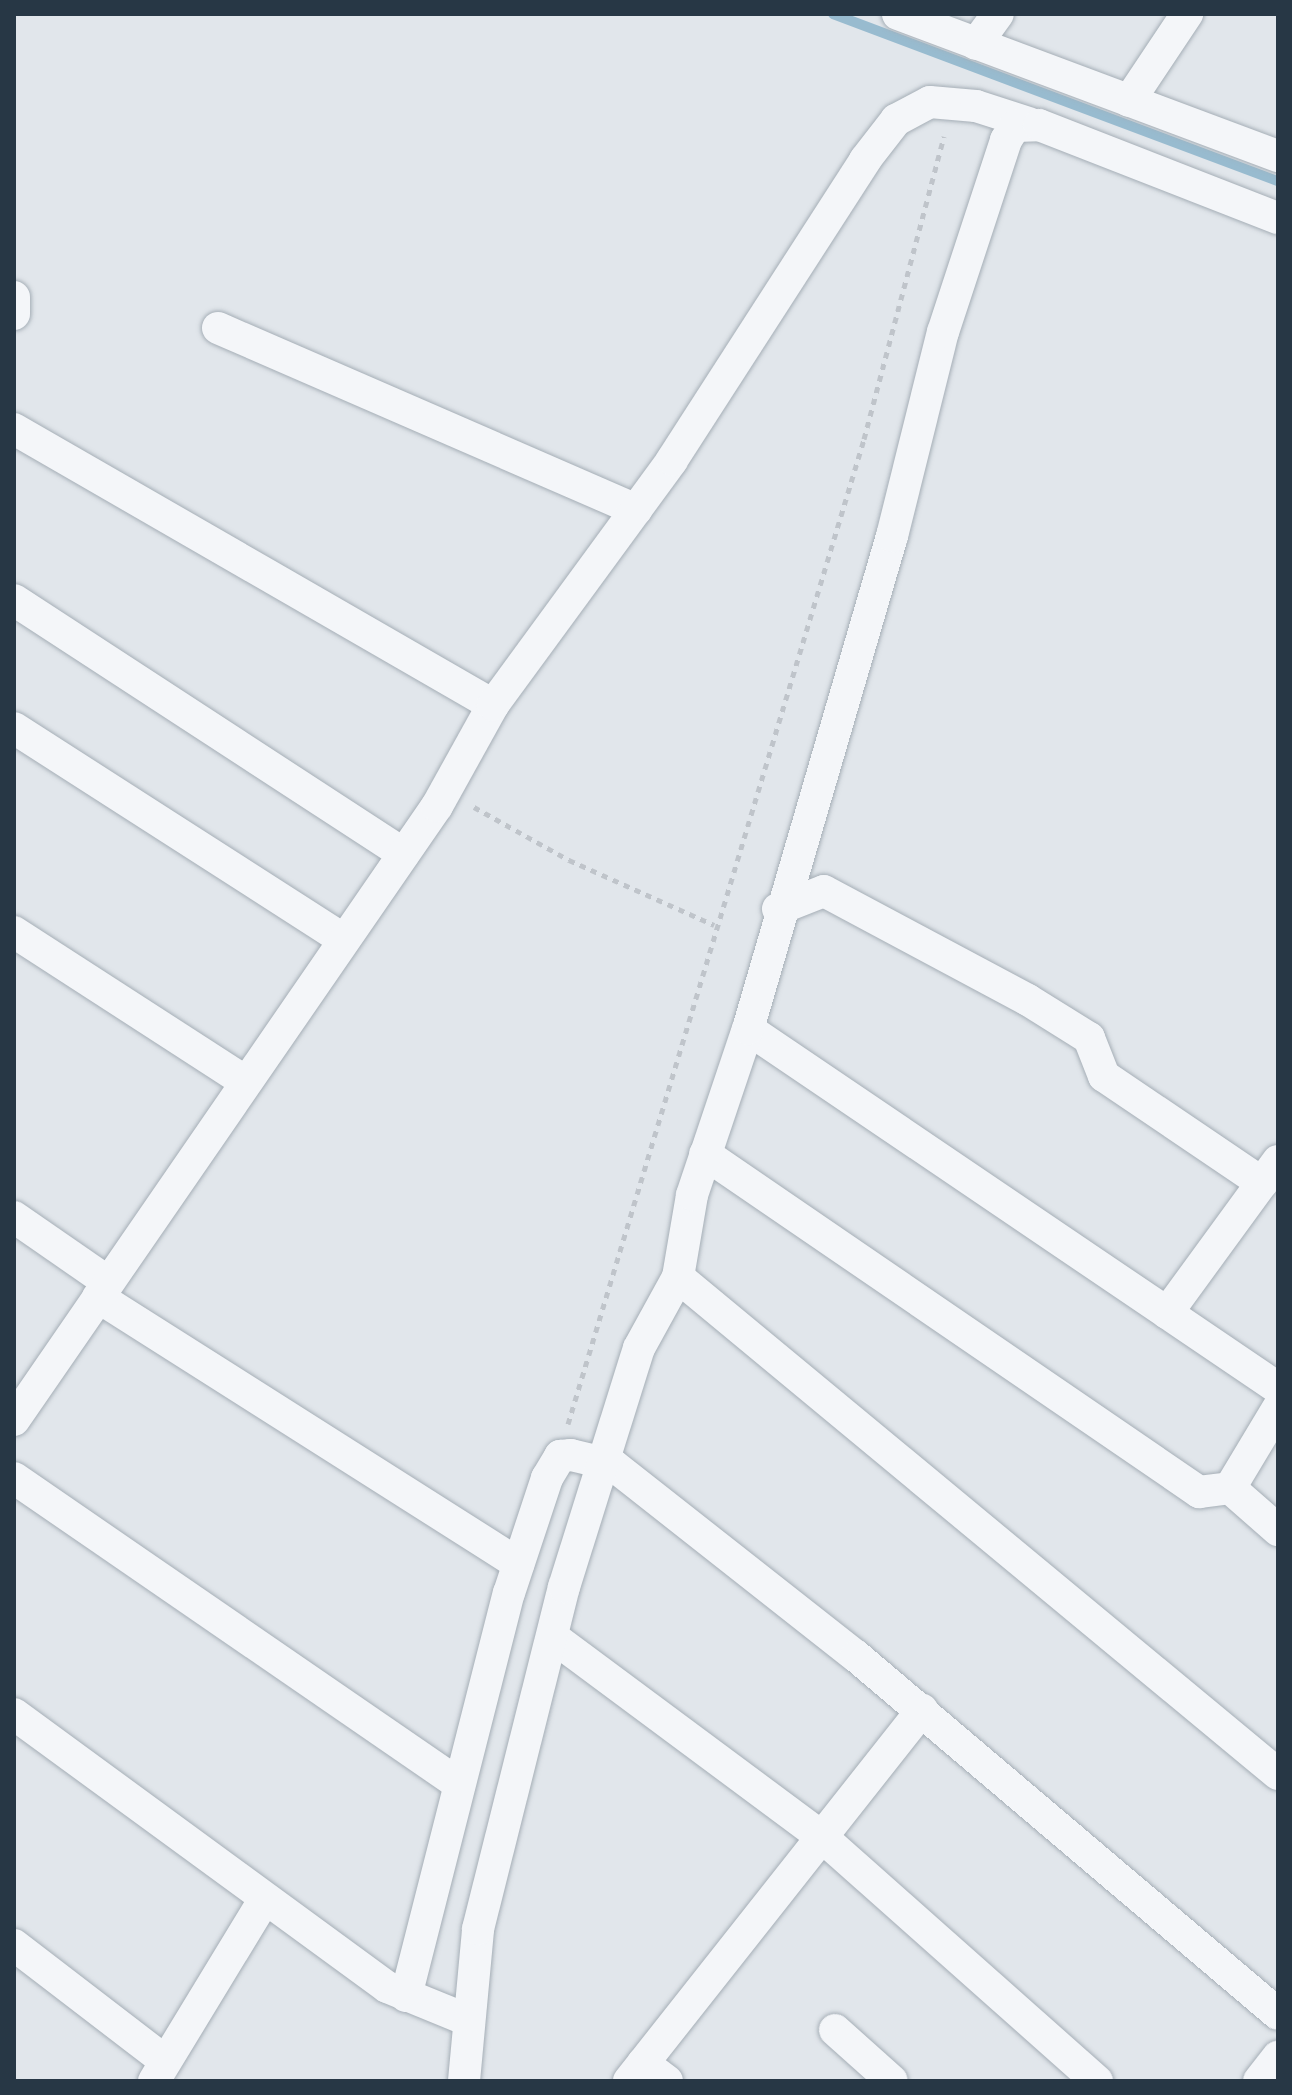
<!DOCTYPE html>
<html>
<head>
<meta charset="utf-8">
<style>
	body { margin:0 }
	#map { position:relative; width:1292px; height:2095px; overflow:hidden; background:#e1e6eb; font-family:"Titillium Web",sans-serif }
	div>[style] { position:absolute }
	[style*='--x'] { left:calc(var(--x)*1px); top:calc(var(--y)*1px); width:calc(var(--w)*1px); rotate:calc(var(--a)*1deg) }
	.stream>* { height:10px; margin:-5px; padding:0 5px; transform-origin:5px; border-radius:5px; background:#98bbcf }
	.path>* { height:5px; margin-top:-2.5px; transform-origin:0; background:repeating-linear-gradient(90deg,#bfc4ca 0 6px,transparent 0 12px) }
	.roads { filter:drop-shadow(0 0 2px #a5aeb6) drop-shadow(0 0 2px #a5aeb6) }
	.minor>* { height:32px; margin:-16px; padding:0 16px; transform-origin:16px; border-radius:16px; background:#f4f6f9 }
	span { translate:-50% -50%; white-space:nowrap; text-align:center; line-height:1.15; -webkit-text-stroke:6px #f0f5f8; paint-order:stroke }
	.frame { position:absolute; inset:0; border:16px solid #273745; pointer-events:none }
</style>
</head>
<body>
<div id="map">
	<div class="stream">
		<div style="--x:833;--y:14;--w:475;--a:20.6"></div>
	</div>
	<div class="path">
		<div style="--x:474;--y:807;--w:109;--a:29.2"></div>
		<div style="--x:569;--y:860;--w:159;--a:24.1"></div>
		<div style="--x:568;--y:1424;--w:1029;--a:-73.27"></div>
		<div style="--x:864;--y:439;--w:313;--a:-75.2"></div>
	</div>
	<div class="roads">
		<div class="minor">
			<div style="--x:898;--y:14;--w:406;--a:20.5"></div>
			<div style="--x:976;--y:44;--w:37;--a:-54"></div>
			<div style="--x:1129;--y:101;--w:105;--a:-56.3"></div>
			<div style="--x:14;--y:297;--w:17;--a:90"></div>
			<div style="--x:218;--y:328;--w:456;--a:23.5"></div>
			<div style="--x:14;--y:429;--w:553;--a:29.95"></div>
			<div style="--x:14;--y:600;--w:465;--a:33.1"></div>
			<div style="--x:14;--y:728;--w:392;--a:32.7"></div>
			<div style="--x:778;--y:909;--w:49;--a:-21.4"></div>
			<div style="--x:824;--y:891;--w:231;--a:28.1"></div>
			<div style="--x:1028;--y:1000;--w:72;--a:31.9"></div>
			<div style="--x:1089;--y:1038;--w:41;--a:68.5"></div>
			<div style="--x:1104;--y:1076;--w:191;--a:34.1"></div>
			<div style="--x:14;--y:932;--w:274;--a:32.9"></div>
			<div style="--x:748;--y:1029;--w:640;--a:34.11"></div>
			<div style="--x:705;--y:1154;--w:599;--a:34.38"></div>
			<div style="--x:1199;--y:1492;--w:31;--a:-7"></div>
			<div style="--x:14;--y:1217;--w:114;--a:34.7"></div>
			<div style="--x:678;--y:1277;--w:779;--a:39.64"></div>
			<div style="--x:98;--y:1297;--w:498;--a:32.4"></div>
			<div style="--x:1167;--y:1313;--w:188;--a:-53.9"></div>
			<div style="--x:1278;--y:1408;--w:93;--a:121"></div>
			<div style="--x:1230;--y:1488;--w:64;--a:41.2"></div>
			<div style="--x:14;--y:1420;--w:746;--a:-55.44"></div>
			<div style="--x:437;--y:806;--w:115;--a:-61"></div>
			<div style="--x:493;--y:705;--w:303;--a:-53.8"></div>
			<div style="--x:672;--y:460;--w:357;--a:-57.2"></div>
			<div style="--x:865;--y:160;--w:51;--a:-52.2"></div>
			<div style="--x:896;--y:120;--w:38;--a:-28"></div>
			<div style="--x:930;--y:102;--w:46;--a:5"></div>
			<div style="--x:976;--y:106;--w:56;--a:17.8"></div>
			<div style="--x:14;--y:1478;--w:536;--a:34.52"></div>
			<div style="--x:554;--y:1638;--w:334;--a:36.6"></div>
			<div style="--x:822;--y:1837;--w:368;--a:41.6"></div>
			<div style="--x:14;--y:1714;--w:462;--a:36.2"></div>
			<div style="--x:387;--y:1987;--w:87;--a:22.2"></div>
			<div style="--x:14;--y:1945;--w:190;--a:37.5"></div>
			<div style="--x:406;--y:1996;--w:416;--a:-75.7"></div>
			<div style="--x:509;--y:1593;--w:121;--a:-71.7"></div>
			<div style="--x:547;--y:1478;--w:26;--a:-59"></div>
			<div style="--x:560;--y:1456;--w:11;--a:-5"></div>
			<div style="--x:571;--y:1455;--w:43;--a:13.4"></div>
			<div style="--x:613;--y:1465;--w:309;--a:38.2"></div>
			<div style="--x:856;--y:1656;--w:553;--a:40.31"></div>
			<div style="--x:835;--y:2030;--w:76;--a:41.8"></div>
			<div style="--x:643;--y:2063;--w:30;--a:37"></div>
			<div style="--x:154;--y:2081;--w:212;--a:-58.7"></div>
			<div style="--x:464;--y:2081;--w:153;--a:-84.7"></div>
			<div style="--x:478;--y:1929;--w:353;--a:-75.9"></div>
			<div style="--x:564;--y:1587;--w:250;--a:-72.6"></div>
			<div style="--x:639;--y:1348;--w:81;--a:-61.2"></div>
			<div style="--x:678;--y:1277;--w:83;--a:-80.3"></div>
			<div style="--x:692;--y:1195;--w:175;--a:-71.4"></div>
			<div style="--x:748;--y:1029;--w:514;--a:-73.72"></div>
			<div style="--x:892;--y:536;--w:210;--a:-76"></div>
			<div style="--x:943;--y:332;--w:202;--a:-71.8"></div>
			<div style="--x:1006;--y:140;--w:17;--a:-57"></div>
			<div style="--x:1015;--y:126;--w:24;--a:-2"></div>
			<div style="--x:1039;--y:125;--w:256;--a:21.3"></div>
			<div style="--x:629;--y:2081;--w:473;--a:-51.7"></div>
			<div style="--x:1259;--y:2081;--w:31;--a:-52"></div>
		</div>
	</div>
	<div class="frame"></div>
</div>
</body>
</html>
